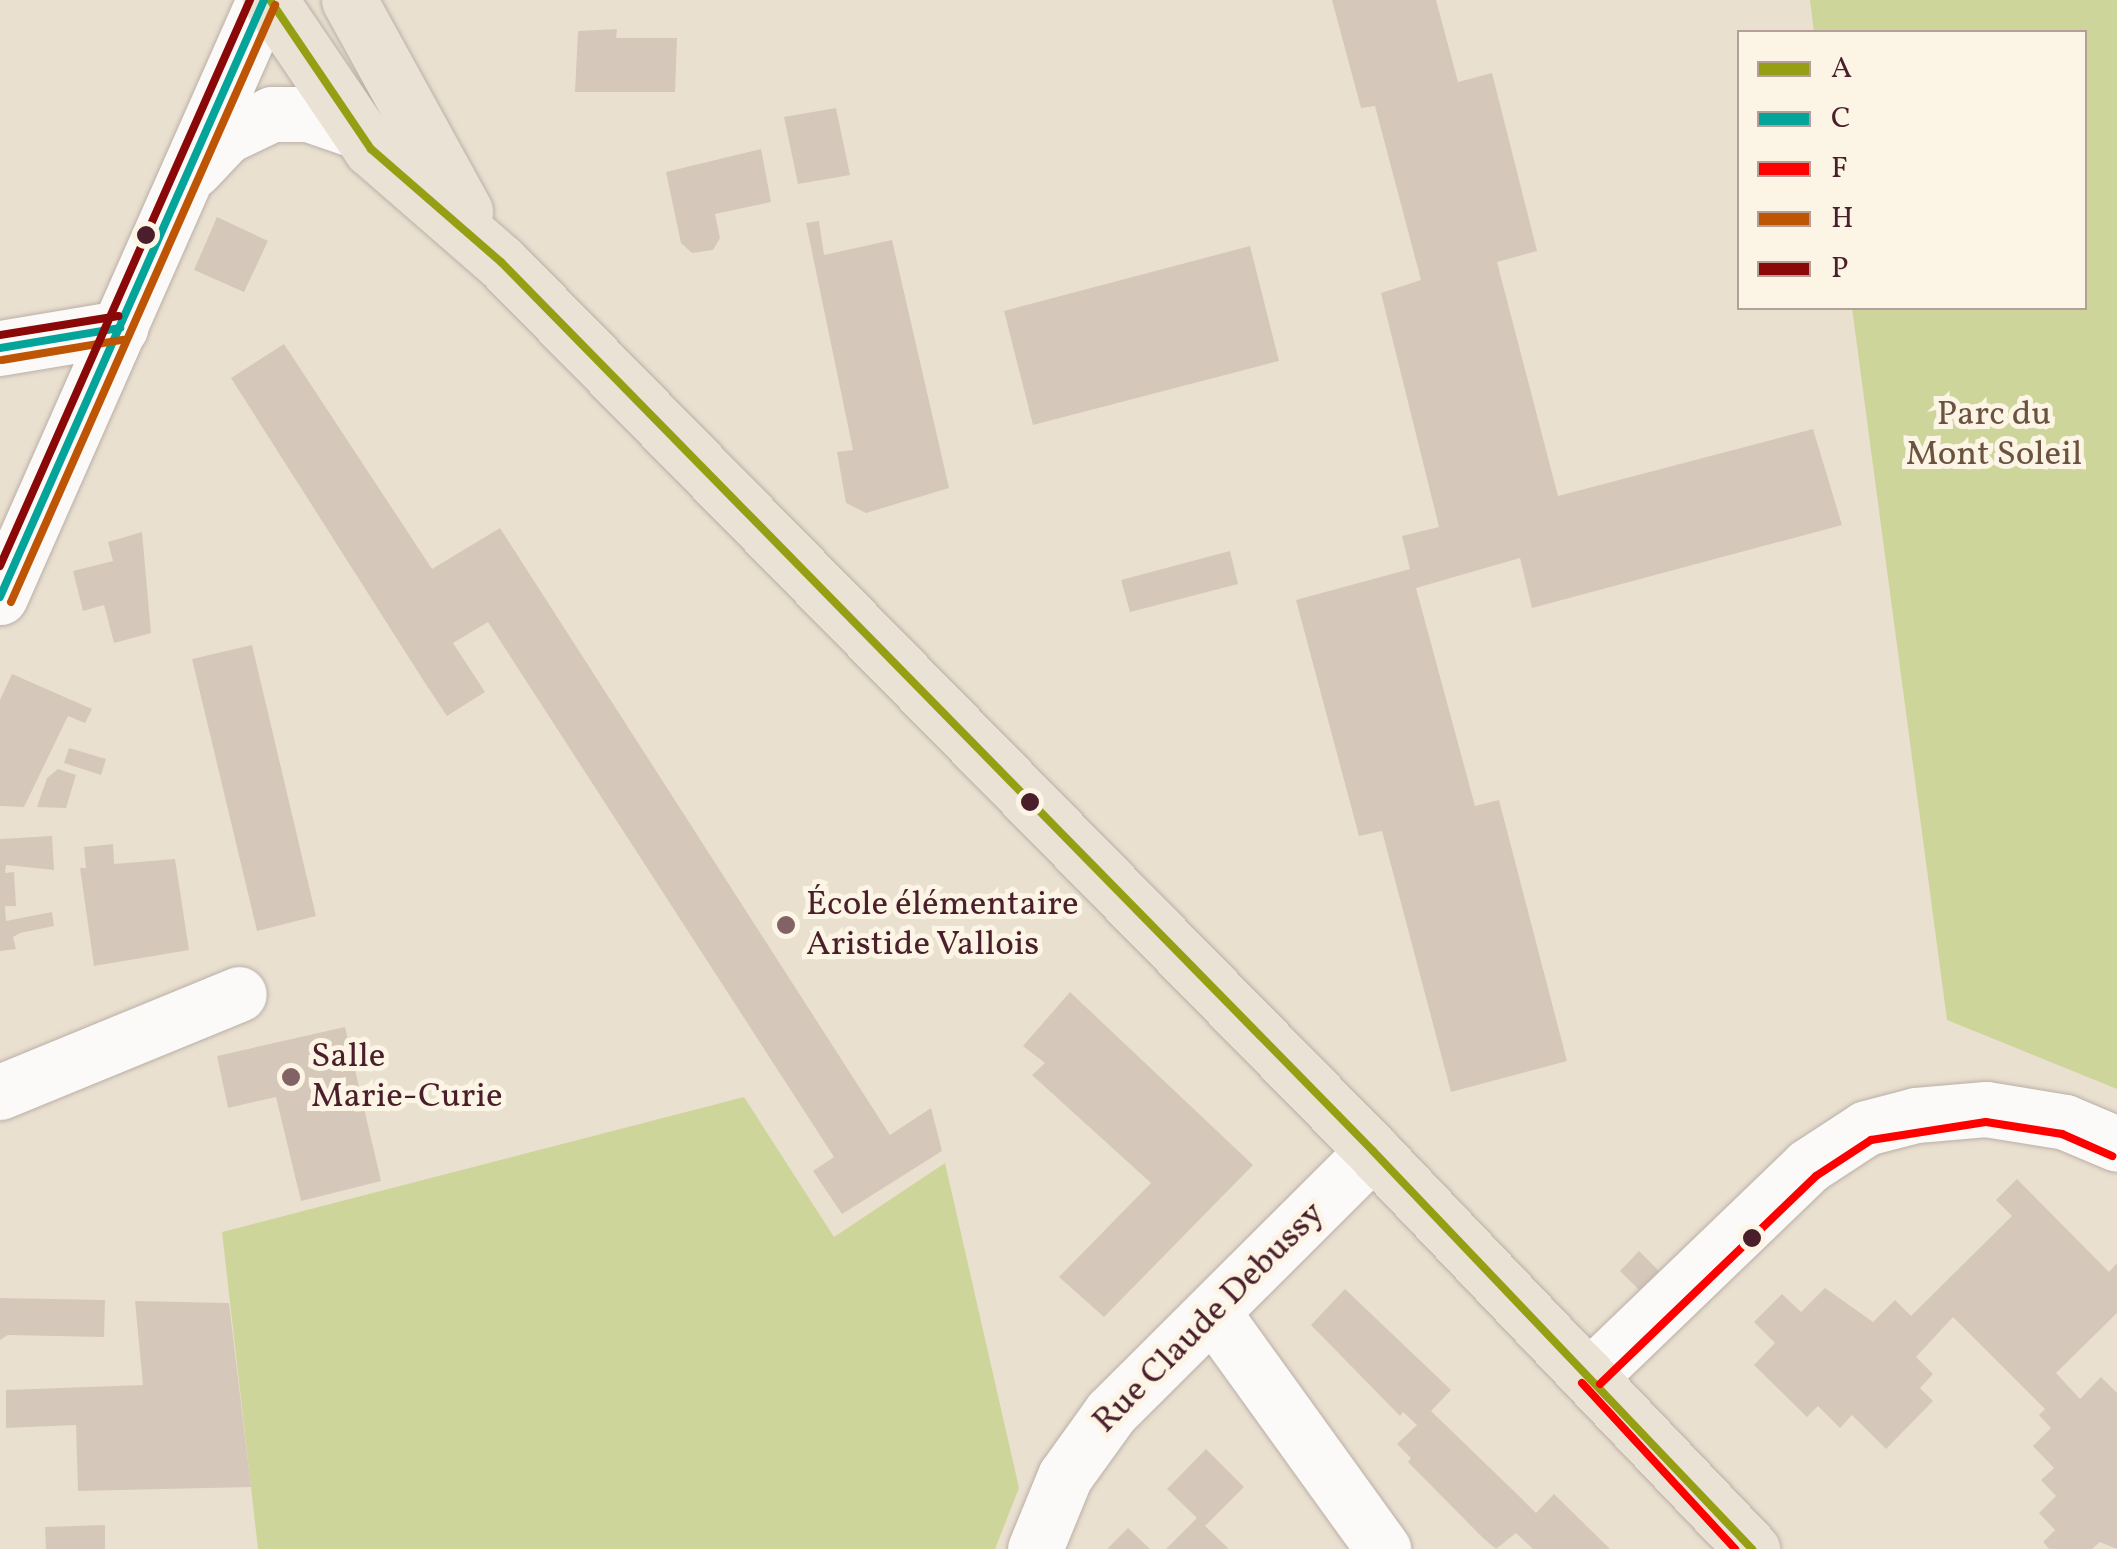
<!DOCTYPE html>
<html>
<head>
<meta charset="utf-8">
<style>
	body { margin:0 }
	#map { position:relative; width:2117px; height:1549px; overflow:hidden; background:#eae0d0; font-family:Vollkorn,serif }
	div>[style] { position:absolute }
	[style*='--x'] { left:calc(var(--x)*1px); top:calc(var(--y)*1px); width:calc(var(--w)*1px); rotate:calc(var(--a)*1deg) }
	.green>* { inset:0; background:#ced59b }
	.building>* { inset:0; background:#d5c8ba }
	.roads { filter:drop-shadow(0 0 2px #baafa7) drop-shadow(0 0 2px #baafa7) }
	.minor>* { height:55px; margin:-27.5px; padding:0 27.5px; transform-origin:27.5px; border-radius:27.5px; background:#fcfaf8 }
	.major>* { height:55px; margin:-27.5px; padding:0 27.5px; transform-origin:27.5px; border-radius:27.5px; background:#eae2d5 }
	.bus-1>* { height:8px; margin:-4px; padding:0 4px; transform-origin:4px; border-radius:4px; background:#969f13 }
	.bus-2>* { height:8px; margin:-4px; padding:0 4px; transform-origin:4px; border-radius:4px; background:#04a49a }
	.bus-3>* { height:8px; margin:-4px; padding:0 4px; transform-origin:4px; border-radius:4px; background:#fe0000 }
	.bus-4>* { height:8px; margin:-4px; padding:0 4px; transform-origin:4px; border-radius:4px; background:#be5504 }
	.bus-5>* { height:8px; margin:-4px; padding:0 4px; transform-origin:4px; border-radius:4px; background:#8a0808 }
	.dots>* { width:28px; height:28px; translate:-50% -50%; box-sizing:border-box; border:5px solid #fcf5e5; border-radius:50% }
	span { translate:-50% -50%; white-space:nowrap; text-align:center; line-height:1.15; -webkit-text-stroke:10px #fcf5e5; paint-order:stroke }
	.park-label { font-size:35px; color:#6b5340 }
	.poi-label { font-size:35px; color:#4a1f2b }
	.left { translate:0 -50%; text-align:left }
	.street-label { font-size:35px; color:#4a1f2b }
	.legend { position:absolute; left:1737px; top:30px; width:350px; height:280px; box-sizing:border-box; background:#fcf5e5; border:2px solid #b59f9b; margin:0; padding:12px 18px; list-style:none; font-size:30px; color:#4a1f2b }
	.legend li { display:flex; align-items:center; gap:20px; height:50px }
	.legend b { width:50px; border:2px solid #b59f9b }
</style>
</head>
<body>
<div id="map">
	<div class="green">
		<div style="clip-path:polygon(1810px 0,2117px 0,2117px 1089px,1947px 1020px,1852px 308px,2084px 308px,2084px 32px,1814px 32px)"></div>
		<div style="clip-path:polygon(744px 1097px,834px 1237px,945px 1163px,1019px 1488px,995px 1549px,258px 1549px,222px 1232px)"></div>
	</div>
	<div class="building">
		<div style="clip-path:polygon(1332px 0,1436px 0,1458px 82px,1492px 73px,1537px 251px,1497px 262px,1558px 496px,1813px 429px,1842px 525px,1532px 608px,1520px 558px,1416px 588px,1475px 806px,1499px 800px,1567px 1061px,1451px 1092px,1382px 831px,1359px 836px,1296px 600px,1410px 569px,1402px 536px,1439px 527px,1381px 293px,1421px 280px,1375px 106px,1361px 108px)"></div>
		<div style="clip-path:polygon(617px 29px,616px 38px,677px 38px,675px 92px,575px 92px,578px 31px)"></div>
		<div style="clip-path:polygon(836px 108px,850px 175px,798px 184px,784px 117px)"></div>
		<div style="clip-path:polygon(761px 149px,771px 202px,715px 214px,720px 238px,713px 250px,692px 253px,681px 243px,666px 172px)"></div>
		<div style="clip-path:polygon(217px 217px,268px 241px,244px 292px,194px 270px)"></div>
		<div style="clip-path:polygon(819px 221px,824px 255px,892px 240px,949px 488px,866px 513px,846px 503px,837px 452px,853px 450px,806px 223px)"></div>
		<div style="clip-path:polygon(1250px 246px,1279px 361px,1033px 425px,1004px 311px)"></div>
		<div style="clip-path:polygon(284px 344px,432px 569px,500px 528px,890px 1135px,931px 1108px,942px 1151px,842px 1214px,813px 1171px,834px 1157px,488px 622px,453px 643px,485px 692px,447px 716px,425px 683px,231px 378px)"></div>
		<div style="clip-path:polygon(142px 532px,151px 633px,114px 643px,104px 605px,83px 611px,73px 571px,113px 561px,108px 542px)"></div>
		<div style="clip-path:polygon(1230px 551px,1238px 584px,1130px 612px,1121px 580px)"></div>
		<div style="clip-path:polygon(252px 645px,316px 916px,257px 931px,192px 659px)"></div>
		<div style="clip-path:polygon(12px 674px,92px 709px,85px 723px,68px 716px,24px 807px,0 806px,0 700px)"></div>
		<div style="clip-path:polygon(69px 748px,106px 759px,101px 775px,64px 763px)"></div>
		<div style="clip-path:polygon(58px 769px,76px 775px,66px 808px,37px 807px,47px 778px)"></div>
		<div style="clip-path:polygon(52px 836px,54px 870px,6px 865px,5px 873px,14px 872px,16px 906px,5px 906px,6px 921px,52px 912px,54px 926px,20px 933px,13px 937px,16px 949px,0 951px,0 839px)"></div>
		<div style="clip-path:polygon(113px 844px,114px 864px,175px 859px,189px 950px,94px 966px,80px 868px,86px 868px,84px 847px)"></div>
		<div style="clip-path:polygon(1070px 992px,1253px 1165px,1104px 1317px,1059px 1277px,1151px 1183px,1032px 1075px,1045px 1063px,1023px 1046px)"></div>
		<div style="clip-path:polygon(345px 1027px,381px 1181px,301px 1201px,276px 1097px,228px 1108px,217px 1056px)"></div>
		<div style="clip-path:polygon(2017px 1179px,2109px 1272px,2117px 1263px,2117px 1313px,2056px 1373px,2080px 1399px,2101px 1377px,2117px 1393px,2117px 1549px,2100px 1542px,2092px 1549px,2049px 1549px,2043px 1542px,2055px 1530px,2039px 1513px,2056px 1496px,2041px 1480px,2054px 1468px,2033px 1446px,2051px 1428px,2039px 1415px,2045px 1409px,1953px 1317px,1916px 1357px,1933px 1374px,1920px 1388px,1933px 1401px,1886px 1449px,1852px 1415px,1840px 1428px,1818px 1406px,1807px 1417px,1754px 1365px,1775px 1343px,1754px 1322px,1782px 1294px,1801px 1312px,1825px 1288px,1873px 1322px,1895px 1300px,1911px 1316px,2012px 1216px,1996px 1200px)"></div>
		<div style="clip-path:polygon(1639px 1251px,1659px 1271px,1639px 1290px,1620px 1271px)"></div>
		<div style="clip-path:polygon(1345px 1289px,1451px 1390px,1431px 1411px,1521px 1498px,1536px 1513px,1554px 1494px,1610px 1549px,1533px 1549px,1516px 1533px,1496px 1549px,1483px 1538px,1408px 1462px,1411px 1458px,1397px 1444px,1417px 1425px,1403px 1412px,1400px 1416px,1311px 1325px)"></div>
		<div style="clip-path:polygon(0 1298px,105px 1300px,104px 1337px,8px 1335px,0 1340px)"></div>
		<div style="clip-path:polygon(135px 1301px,229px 1303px,251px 1487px,78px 1491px,76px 1425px,6px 1428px,6px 1390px,143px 1385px)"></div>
		<div style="clip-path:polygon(1206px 1449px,1244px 1487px,1205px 1526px,1229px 1549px,1166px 1549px,1197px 1518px,1167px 1489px)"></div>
		<div style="clip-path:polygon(105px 1525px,105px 1549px,46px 1549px,45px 1527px)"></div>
		<div style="clip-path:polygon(1128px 1528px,1150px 1549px,1107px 1549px)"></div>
	</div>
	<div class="roads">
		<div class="minor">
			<div style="--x:194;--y:170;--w:47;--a:-46.7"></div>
			<div style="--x:226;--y:136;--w:51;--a:-25.6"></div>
			<div style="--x:272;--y:114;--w:36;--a:0"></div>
			<div style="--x:308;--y:114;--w:50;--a:18.8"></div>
			<div style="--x:0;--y:348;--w:122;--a:-9.5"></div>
			<div style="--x:0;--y:597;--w:653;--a:-66.14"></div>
			<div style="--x:0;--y:1092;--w:258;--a:-22.3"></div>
			<div style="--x:1213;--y:1313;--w:291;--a:54.2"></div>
			<div style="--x:1591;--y:1375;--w:301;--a:-43.9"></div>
			<div style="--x:1808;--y:1166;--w:69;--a:-33.2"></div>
			<div style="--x:1866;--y:1128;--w:52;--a:-14.6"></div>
			<div style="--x:1916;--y:1115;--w:70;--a:-4.9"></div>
			<div style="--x:1986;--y:1109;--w:80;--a:9.3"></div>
			<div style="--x:2065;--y:1122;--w:56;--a:22.9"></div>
			<div style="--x:1035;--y:1549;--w:79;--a:-67.7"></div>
			<div style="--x:1065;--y:1476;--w:79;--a:-54.3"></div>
			<div style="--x:1111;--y:1412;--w:370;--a:-44.9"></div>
		</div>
		<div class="major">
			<div style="--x:270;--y:0;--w:180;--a:55.9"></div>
			<div style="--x:371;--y:149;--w:172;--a:41"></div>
			<div style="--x:501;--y:262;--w:1245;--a:45.55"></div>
			<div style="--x:1373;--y:1151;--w:550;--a:46.4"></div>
			<div style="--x:349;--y:0;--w:241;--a:61.2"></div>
		</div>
	</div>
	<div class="bus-1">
		<div style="--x:270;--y:0;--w:180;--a:55.9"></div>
		<div style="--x:371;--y:149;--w:172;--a:41"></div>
		<div style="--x:501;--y:262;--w:1245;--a:45.55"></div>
		<div style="--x:1373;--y:1151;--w:550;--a:46.4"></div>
	</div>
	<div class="bus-2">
		<div style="--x:0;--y:348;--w:122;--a:-9.5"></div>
		<div style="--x:0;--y:597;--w:653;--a:-66.14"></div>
	</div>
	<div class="bus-3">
		<div style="--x:1582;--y:1383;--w:226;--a:47.3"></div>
		<div style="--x:1600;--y:1384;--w:300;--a:-43.9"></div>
		<div style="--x:1816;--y:1176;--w:66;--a:-33.2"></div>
		<div style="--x:1871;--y:1140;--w:116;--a:-8.9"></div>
		<div style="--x:1986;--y:1122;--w:77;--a:9"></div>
		<div style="--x:2062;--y:1134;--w:55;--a:23.7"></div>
	</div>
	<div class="bus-4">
		<div style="--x:2;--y:360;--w:122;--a:-9.5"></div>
		<div style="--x:11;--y:602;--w:653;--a:-66.14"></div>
	</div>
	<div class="bus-5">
		<div style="--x:0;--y:335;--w:120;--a:-9.1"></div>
		<div style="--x:0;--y:566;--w:619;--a:-66.17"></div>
	</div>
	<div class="dots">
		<div style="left:146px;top:235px;background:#4a1f2b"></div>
		<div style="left:1030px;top:802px;background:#4a1f2b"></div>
		<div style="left:786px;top:925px;background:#826365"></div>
		<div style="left:291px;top:1077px;background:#826365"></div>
		<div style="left:1752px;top:1238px;background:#4a1f2b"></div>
	</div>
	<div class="park-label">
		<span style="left:1994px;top:435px">Parc du<br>Mont Soleil</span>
	</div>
	<div class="poi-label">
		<span class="left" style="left:806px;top:925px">École élémentaire<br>Aristide Vallois</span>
		<span class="left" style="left:311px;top:1077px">Salle<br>Marie-Curie</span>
	</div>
	<div class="street-label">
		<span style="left:1209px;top:1318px;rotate:-45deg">Rue Claude Debussy</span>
	</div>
	<ul class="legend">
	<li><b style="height:12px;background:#969f13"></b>A</li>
	<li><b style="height:12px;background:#04a49a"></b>C</li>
	<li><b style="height:12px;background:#fe0000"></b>F</li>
	<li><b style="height:12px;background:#be5504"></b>H</li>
	<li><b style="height:12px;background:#8a0808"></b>P</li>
	</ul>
</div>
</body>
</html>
